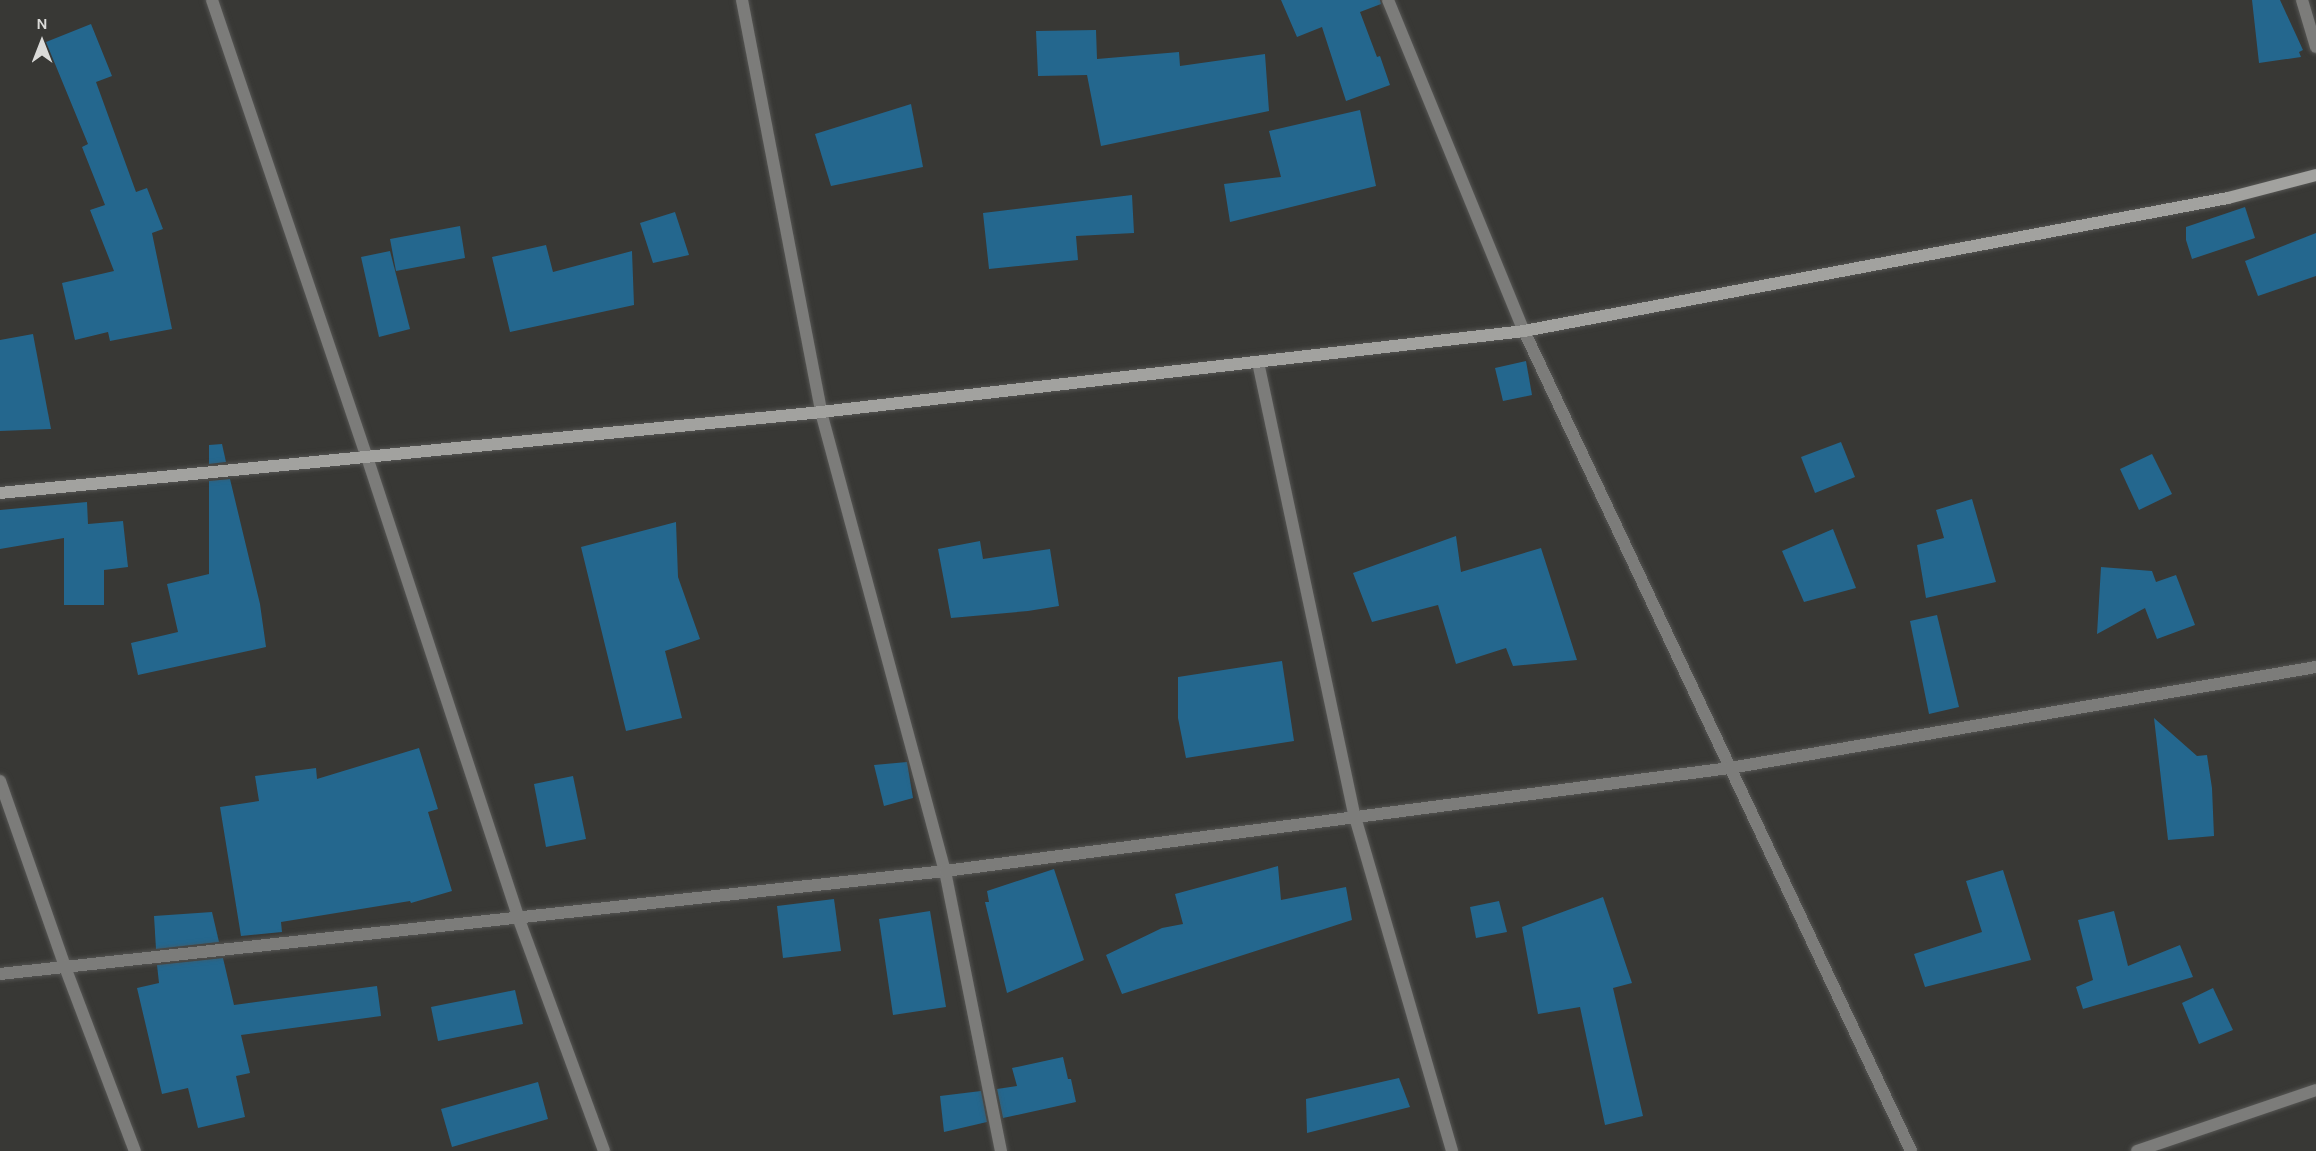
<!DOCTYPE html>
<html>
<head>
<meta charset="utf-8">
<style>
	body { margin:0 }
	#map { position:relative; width:2316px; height:1151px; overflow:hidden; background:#383835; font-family:Karla,sans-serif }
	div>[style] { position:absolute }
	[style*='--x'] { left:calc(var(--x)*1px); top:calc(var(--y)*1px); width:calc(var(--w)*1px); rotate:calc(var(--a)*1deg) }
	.building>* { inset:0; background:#24678e }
	.roads { filter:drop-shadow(0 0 2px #555553) drop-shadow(0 0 2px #555553) }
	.minor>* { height:12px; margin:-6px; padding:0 6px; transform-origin:6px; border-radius:6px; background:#7c7c7a }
	.secondary>* { height:12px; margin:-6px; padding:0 6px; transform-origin:6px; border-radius:6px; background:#a2a29f }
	span { translate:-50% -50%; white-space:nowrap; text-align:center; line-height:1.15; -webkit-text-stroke:4.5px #383835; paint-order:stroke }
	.north { position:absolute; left:12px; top:12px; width:60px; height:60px; -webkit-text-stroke:4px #383835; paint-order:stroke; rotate:0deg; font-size:16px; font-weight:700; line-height:24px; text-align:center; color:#dbdbd9 }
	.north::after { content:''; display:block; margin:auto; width:21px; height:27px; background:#dbdbd9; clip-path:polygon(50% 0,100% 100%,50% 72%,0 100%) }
</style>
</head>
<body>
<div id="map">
	<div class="building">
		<div style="clip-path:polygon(1281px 0,1380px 0,1381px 4px,1360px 12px,1377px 57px,1380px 56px,1390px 85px,1346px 101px,1322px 27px,1297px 37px)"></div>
		<div style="clip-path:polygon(2252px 0,2280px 0,2303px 50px,2299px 52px,2301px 57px,2259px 63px)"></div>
		<div style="clip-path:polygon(91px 24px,112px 76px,96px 82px,136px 192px,147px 188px,163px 229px,152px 233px,172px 329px,110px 341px,108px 332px,75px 340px,62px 283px,114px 271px,90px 210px,105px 205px,82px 147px,88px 144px,46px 42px)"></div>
		<div style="clip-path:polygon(1096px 30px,1097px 59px,1179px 52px,1180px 66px,1265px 54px,1269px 111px,1101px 146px,1087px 75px,1038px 76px,1036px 31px)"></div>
		<div style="clip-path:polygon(911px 104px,923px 167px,831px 186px,815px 134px)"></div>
		<div style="clip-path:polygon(1360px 110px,1376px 186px,1230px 222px,1224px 184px,1281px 177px,1269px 131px)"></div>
		<div style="clip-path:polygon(1132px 195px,1134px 233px,1076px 236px,1078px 260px,989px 269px,983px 213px)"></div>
		<div style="clip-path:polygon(2245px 207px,2255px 238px,2192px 259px,2186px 240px,2186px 227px)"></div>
		<div style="clip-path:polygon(675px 212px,689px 255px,653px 263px,640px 223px)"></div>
		<div style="clip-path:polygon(460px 226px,465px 258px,396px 271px,390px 239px)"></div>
		<div style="clip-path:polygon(2316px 233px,2316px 276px,2258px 296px,2245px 261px)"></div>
		<div style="clip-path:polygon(546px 245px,553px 272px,632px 251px,634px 305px,510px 332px,492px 257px)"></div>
		<div style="clip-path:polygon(390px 251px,410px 329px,379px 337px,361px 257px)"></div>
		<div style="clip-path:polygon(33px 334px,51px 429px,0 431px,0 340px)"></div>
		<div style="clip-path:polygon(1526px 361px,1532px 395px,1503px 401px,1495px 368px)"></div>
		<div style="clip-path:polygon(1841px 442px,1855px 477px,1815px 493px,1801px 457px)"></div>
		<div style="clip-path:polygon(222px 444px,226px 462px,209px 464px,209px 445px)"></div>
		<div style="clip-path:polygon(2152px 454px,2172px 494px,2139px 510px,2120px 469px)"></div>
		<div style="clip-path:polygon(230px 479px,260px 604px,266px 647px,138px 675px,131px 643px,178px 632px,167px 584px,209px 574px,209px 481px)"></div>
		<div style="clip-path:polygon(1972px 499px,1996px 582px,1926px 598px,1917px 545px,1944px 538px,1936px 510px)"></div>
		<div style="clip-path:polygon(87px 502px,88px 524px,123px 521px,128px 567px,104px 570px,104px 605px,64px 605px,64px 538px,0 549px,0 510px)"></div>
		<div style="clip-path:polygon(676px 522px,678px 577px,700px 639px,665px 651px,682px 718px,626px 731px,581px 547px)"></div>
		<div style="clip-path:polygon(1833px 529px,1856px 588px,1804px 602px,1782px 551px)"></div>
		<div style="clip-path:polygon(1456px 536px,1461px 572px,1541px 548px,1577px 660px,1513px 666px,1506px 648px,1456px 664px,1438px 605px,1372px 622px,1353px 573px)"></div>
		<div style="clip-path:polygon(980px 541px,983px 559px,1050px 549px,1059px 606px,1028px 611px,951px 618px,938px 549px)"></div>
		<div style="clip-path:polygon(2101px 567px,2152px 571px,2156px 582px,2176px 575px,2195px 625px,2157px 639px,2145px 608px,2097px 634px)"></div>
		<div style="clip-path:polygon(1937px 615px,1959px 707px,1929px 714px,1910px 621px)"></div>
		<div style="clip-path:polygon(1282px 661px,1294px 741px,1186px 758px,1178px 718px,1178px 677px)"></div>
		<div style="clip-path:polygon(2154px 718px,2197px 756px,2207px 755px,2212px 788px,2214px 836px,2168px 840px)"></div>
		<div style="clip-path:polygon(419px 748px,438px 809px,428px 812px,452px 891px,411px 903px,410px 901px,281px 922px,282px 932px,241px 936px,220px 807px,259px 801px,255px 776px,316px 768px,317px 779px)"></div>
		<div style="clip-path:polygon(907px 762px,913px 798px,884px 806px,874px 765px)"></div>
		<div style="clip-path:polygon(573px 776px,586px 839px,546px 847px,534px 784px)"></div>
		<div style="clip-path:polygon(1278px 866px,1281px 900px,1346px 887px,1352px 920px,1122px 994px,1106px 955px,1162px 928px,1183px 924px,1175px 894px)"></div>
		<div style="clip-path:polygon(1054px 869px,1084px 960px,1007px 993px,985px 902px,989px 902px,987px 891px)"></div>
		<div style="clip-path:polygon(2003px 870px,2031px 960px,1925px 987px,1914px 954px,1982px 932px,1966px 881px)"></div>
		<div style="clip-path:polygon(1603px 897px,1632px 983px,1613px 988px,1643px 1116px,1605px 1125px,1580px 1007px,1538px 1014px,1522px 927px)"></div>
		<div style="clip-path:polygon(834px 899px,841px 951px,783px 958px,777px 906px)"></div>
		<div style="clip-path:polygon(1499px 901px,1507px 932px,1476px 938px,1470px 907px)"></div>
		<div style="clip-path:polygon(930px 911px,946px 1007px,893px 1015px,879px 919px)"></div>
		<div style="clip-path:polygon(2114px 911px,2128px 966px,2180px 945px,2193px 977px,2083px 1009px,2076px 987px,2093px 980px,2078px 920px)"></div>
		<div style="clip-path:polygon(212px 912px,219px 942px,156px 949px,154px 916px)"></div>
		<div style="clip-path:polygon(223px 958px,234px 1005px,377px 986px,381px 1016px,241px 1035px,250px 1073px,236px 1076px,245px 1117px,198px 1128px,188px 1088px,162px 1094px,137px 988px,159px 983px,157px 965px)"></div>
		<div style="clip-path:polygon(2213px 988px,2233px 1030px,2199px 1044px,2182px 1003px)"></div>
		<div style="clip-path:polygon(515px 990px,523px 1024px,438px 1041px,431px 1007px)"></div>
		<div style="clip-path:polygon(1063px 1057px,1068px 1079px,1071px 1079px,1076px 1102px,1003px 1118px,997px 1089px,1017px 1086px,1012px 1068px)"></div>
		<div style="clip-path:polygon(1399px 1078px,1410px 1107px,1307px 1133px,1306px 1099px)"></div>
		<div style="clip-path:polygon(538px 1082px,548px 1119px,452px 1147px,441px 1109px)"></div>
		<div style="clip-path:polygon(981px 1091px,987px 1122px,944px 1132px,940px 1096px)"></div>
	</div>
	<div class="roads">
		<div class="minor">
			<div style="--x:212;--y:0;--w:483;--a:71.3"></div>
			<div style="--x:367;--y:457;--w:484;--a:71.8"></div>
			<div style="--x:518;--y:917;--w:249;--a:69.8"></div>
			<div style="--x:742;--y:0;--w:420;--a:79.1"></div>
			<div style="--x:821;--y:412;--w:475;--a:74.9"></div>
			<div style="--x:945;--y:871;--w:286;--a:78.7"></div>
			<div style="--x:1388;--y:0;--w:358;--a:67.7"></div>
			<div style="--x:1524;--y:331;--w:907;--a:64.73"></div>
			<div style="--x:2302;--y:0;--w:49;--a:73.4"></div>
			<div style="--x:1258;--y:362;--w:465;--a:78"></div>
			<div style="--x:1355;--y:817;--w:348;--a:73.8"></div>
			<div style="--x:0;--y:781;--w:197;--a:70.7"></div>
			<div style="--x:65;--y:967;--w:197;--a:69.2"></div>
			<div style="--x:0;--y:974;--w:951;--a:-6.22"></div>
			<div style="--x:945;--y:871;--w:792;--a:-7.48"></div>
			<div style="--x:1730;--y:768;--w:595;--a:-9.78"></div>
			<div style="--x:2137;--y:1151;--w:189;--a:-18.8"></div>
		</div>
		<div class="secondary">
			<div style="--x:0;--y:493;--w:825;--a:-5.63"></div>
			<div style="--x:821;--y:412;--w:708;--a:-6.57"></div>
			<div style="--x:1524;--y:331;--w:716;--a:-10.7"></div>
			<div style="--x:2228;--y:198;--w:91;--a:-14.6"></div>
		</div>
	</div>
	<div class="north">N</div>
</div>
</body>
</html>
